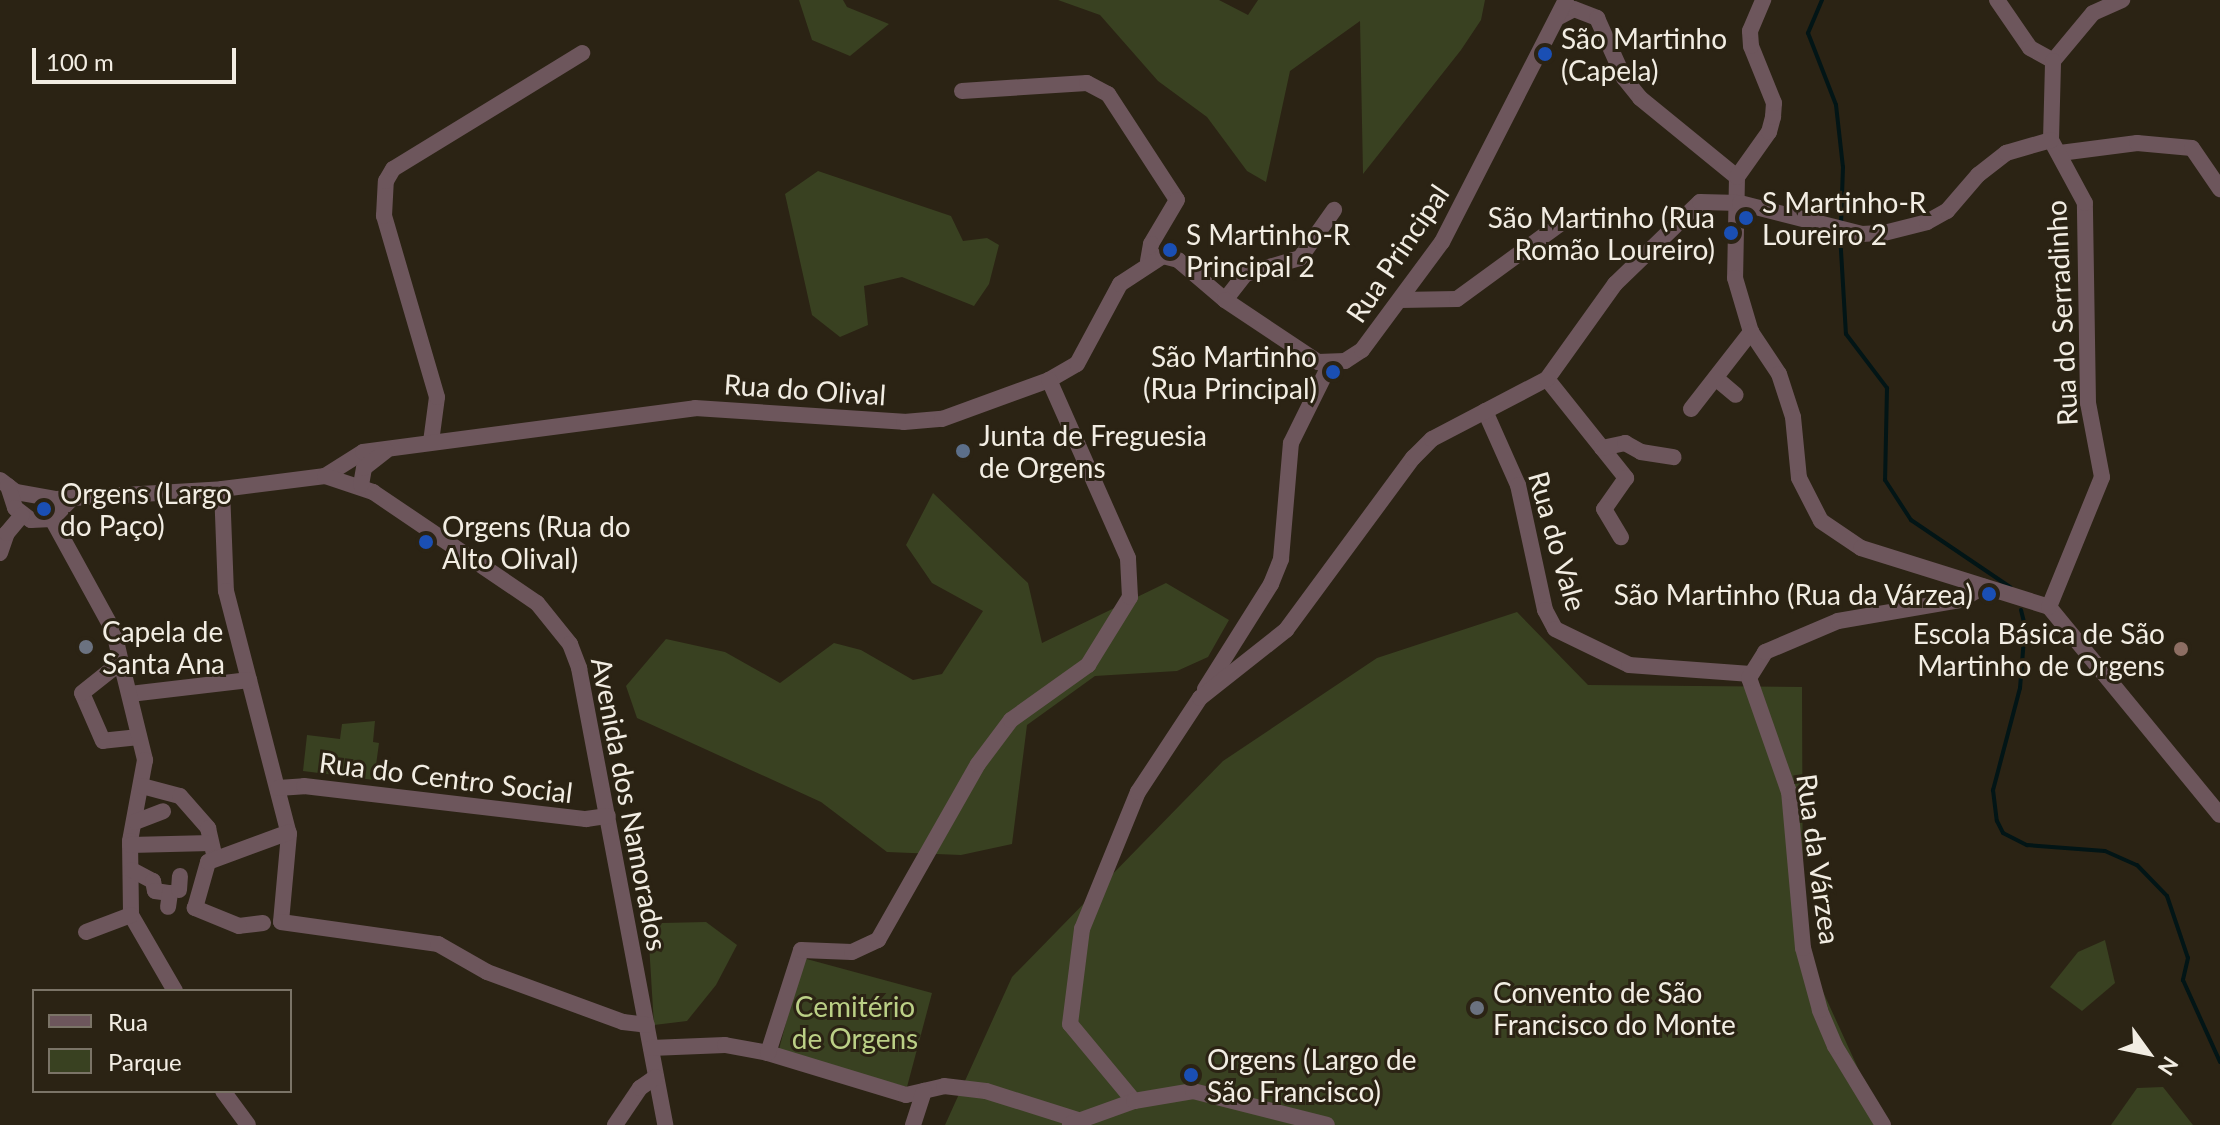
<!DOCTYPE html>
<html>
<head>
<meta charset="utf-8">
<style>
	body { margin:0 }
	#map { position:relative; width:2220px; height:1125px; overflow:hidden; background:#2b2314; font-family:Lato,sans-serif }
	div>[style] { position:absolute }
	[style*='--x'] { left:calc(var(--x)*1px); top:calc(var(--y)*1px); width:calc(var(--w)*1px); rotate:calc(var(--a)*1deg) }
	.green>* { inset:0; background:#394121 }
	.stream>* { height:4px; margin:-2px; padding:0 2px; transform-origin:2px; border-radius:2px; background:#021516 }
	.minor>* { height:16px; margin:-8px; padding:0 8px; transform-origin:8px; border-radius:8px; background:#6d565c }
	.dots>* { width:22px; height:22px; translate:-50% -50%; box-sizing:border-box; border:4px solid #2b2314; border-radius:50% }
	span { translate:-50% -50%; white-space:nowrap; text-align:center; line-height:1.15; -webkit-text-stroke:6px #2b2314; paint-order:stroke }
	.poi-label { font-size:28px; color:#f2ede3 }
	.left { translate:0 -50%; text-align:left }
	.right { translate:-100% -50%; text-align:right }
	.street-label { font-size:28px; color:#f2ede3 }
	.park-label { font-size:28px; color:#bbd086 }
	.legend { position:absolute; left:32px; top:989px; width:260px; height:104px; box-sizing:border-box; background:#2b2314; border:2px solid #7b7467; margin:0; padding:10px 14px; list-style:none; font-size:24px; color:#f2ede3 }
	.legend li { display:flex; align-items:center; gap:16px; height:40px }
	.legend b { width:40px; border:2px solid #7b7467 }
	.north { position:absolute; left:2108px; top:1013px; width:80px; height:80px; -webkit-text-stroke:6px #2b2314; paint-order:stroke; rotate:123deg; font-size:22px; font-weight:700; line-height:32px; text-align:center; color:#f2ede3 }
	.north::after { content:''; display:block; margin:auto; width:28px; height:36px; background:#f2ede3; clip-path:polygon(50% 0,100% 100%,50% 72%,0 100%) }
	.scale { position:absolute; left:32px; top:48px; width:204px; height:36px; box-sizing:border-box; border:4px solid #f2ede3; border-top:0; padding-left:10px; font-size:24px; line-height:28px; white-space:nowrap; color:#f2ede3; -webkit-text-stroke:6px #2b2314; paint-order:stroke }
</style>
</head>
<body>
<div id="map">
	<div class="green">
		<div style="clip-path:polygon(799px 0,843px 0,847px 7px,889px 24px,850px 56px,812px 40px)"></div>
		<div style="clip-path:polygon(1058px 0,1219px 0,1248px 15px,1258px 0,1485px 0,1481px 20px,1461px 50px,1363px 174px,1360px 21px,1290px 71px,1266px 182px,1247px 171px,1207px 117px,1158px 81px,1100px 15px)"></div>
		<div style="clip-path:polygon(818px 171px,951px 216px,963px 241px,987px 238px,999px 245px,989px 284px,974px 306px,902px 277px,864px 286px,868px 325px,840px 337px,812px 315px,785px 194px)"></div>
		<div style="clip-path:polygon(933px 493px,1028px 583px,1042px 643px,1166px 583px,1229px 620px,1208px 657px,1177px 671px,1095px 676px,1027px 725px,1012px 844px,961px 855px,887px 852px,821px 802px,637px 718px,626px 686px,666px 639px,725px 652px,780px 683px,834px 643px,861px 650px,913px 680px,942px 674px,983px 611px,932px 583px,906px 545px)"></div>
		<div style="clip-path:polygon(1517px 612px,1588px 685px,1802px 687px,1803px 948px,1884px 1125px,945px 1125px,1012px 977px,1223px 761px,1377px 658px)"></div>
		<div style="clip-path:polygon(375px 721px,373px 742px,379px 743px,374px 780px,303px 771px,307px 735px,340px 739px,342px 724px)"></div>
		<div style="clip-path:polygon(706px 922px,737px 945px,716px 985px,687px 1021px,654px 1025px,649px 944px,662px 923px)"></div>
		<div style="clip-path:polygon(2105px 940px,2115px 983px,2082px 1011px,2050px 987px,2078px 952px)"></div>
		<div style="clip-path:polygon(803px 958px,932px 993px,907px 1087px,778px 1053px)"></div>
		<div style="clip-path:polygon(2163px 1087px,2193px 1125px,2111px 1125px,2137px 1088px)"></div>
	</div>
	<div class="stream">
		<div style="--x:1822;--y:0;--w:36;--a:113"></div>
		<div style="--x:1808;--y:33;--w:77;--a:68.7"></div>
		<div style="--x:1836;--y:105;--w:62;--a:83.6"></div>
		<div style="--x:1843;--y:167;--w:58;--a:92"></div>
		<div style="--x:1840;--y:234;--w:100;--a:86.6"></div>
		<div style="--x:1846;--y:334;--w:68;--a:52.8"></div>
		<div style="--x:1887;--y:388;--w:92;--a:91.2"></div>
		<div style="--x:1885;--y:480;--w:48;--a:57"></div>
		<div style="--x:1911;--y:520;--w:120;--a:34.1"></div>
		<div style="--x:2021;--y:610;--w:16;--a:76"></div>
		<div style="--x:2025;--y:626;--w:62;--a:94.6"></div>
		<div style="--x:2020;--y:688;--w:106;--a:104.8"></div>
		<div style="--x:1993;--y:790;--w:31;--a:83"></div>
		<div style="--x:1997;--y:821;--w:13;--a:63"></div>
		<div style="--x:2003;--y:833;--w:27;--a:27"></div>
		<div style="--x:2027;--y:845;--w:78;--a:4.4"></div>
		<div style="--x:2105;--y:851;--w:35;--a:24"></div>
		<div style="--x:2137;--y:865;--w:43;--a:45.9"></div>
		<div style="--x:2167;--y:896;--w:65;--a:71.3"></div>
		<div style="--x:2188;--y:958;--w:23;--a:103"></div>
		<div style="--x:2183;--y:980;--w:90;--a:65.7"></div>
	</div>
	<div class="minor">
		<div style="--x:1997;--y:0;--w:58;--a:55.5"></div>
		<div style="--x:2030;--y:48;--w:26;--a:29"></div>
		<div style="--x:1557;--y:18;--w:19;--a:-28"></div>
		<div style="--x:1574;--y:9;--w:25;--a:21"></div>
		<div style="--x:1597;--y:18;--w:66;--a:65.8"></div>
		<div style="--x:1624;--y:78;--w:26;--a:51"></div>
		<div style="--x:1640;--y:98;--w:125;--a:39.2"></div>
		<div style="--x:1737;--y:177;--w:101;--a:91.1"></div>
		<div style="--x:1735;--y:278;--w:56;--a:73.5"></div>
		<div style="--x:1751;--y:332;--w:50;--a:56.3"></div>
		<div style="--x:1779;--y:374;--w:45;--a:72"></div>
		<div style="--x:1793;--y:417;--w:61;--a:84.4"></div>
		<div style="--x:1799;--y:478;--w:48;--a:62.9"></div>
		<div style="--x:1821;--y:521;--w:48;--a:34"></div>
		<div style="--x:1861;--y:548;--w:197;--a:17.4"></div>
		<div style="--x:2049;--y:607;--w:269;--a:50.6"></div>
		<div style="--x:2053;--y:61;--w:62;--a:-50.2"></div>
		<div style="--x:2093;--y:13;--w:32;--a:-24"></div>
		<div style="--x:962;--y:91;--w:125;--a:-3.7"></div>
		<div style="--x:1087;--y:83;--w:24;--a:28"></div>
		<div style="--x:1108;--y:94;--w:126;--a:56.9"></div>
		<div style="--x:1177;--y:200;--w:51;--a:120.6"></div>
		<div style="--x:1151;--y:244;--w:17;--a:100"></div>
		<div style="--x:2060;--y:153;--w:78;--a:-7.4"></div>
		<div style="--x:2137;--y:143;--w:55;--a:5.2"></div>
		<div style="--x:2192;--y:148;--w:50;--a:55.7"></div>
		<div style="--x:1737;--y:177;--w:55;--a:-54.6"></div>
		<div style="--x:1769;--y:132;--w:16;--a:-75"></div>
		<div style="--x:1773;--y:117;--w:14;--a:-86"></div>
		<div style="--x:1774;--y:103;--w:61;--a:-112"></div>
		<div style="--x:1751;--y:46;--w:15;--a:-94"></div>
		<div style="--x:1750;--y:31;--w:34;--a:-67"></div>
		<div style="--x:1225;--y:300;--w:33;--a:-52"></div>
		<div style="--x:1245;--y:274;--w:57;--a:-16.2"></div>
		<div style="--x:1300;--y:258;--w:59;--a:-54.7"></div>
		<div style="--x:1400;--y:300;--w:57;--a:-1"></div>
		<div style="--x:1457;--y:299;--w:132;--a:-36.1"></div>
		<div style="--x:1547;--y:379;--w:127;--a:51.4"></div>
		<div style="--x:1626;--y:478;--w:38;--a:125"></div>
		<div style="--x:1604;--y:509;--w:33;--a:59"></div>
		<div style="--x:1718;--y:380;--w:23;--a:40"></div>
		<div style="--x:1691;--y:409;--w:98;--a:-52.1"></div>
		<div style="--x:1485;--y:411;--w:81;--a:66"></div>
		<div style="--x:1518;--y:485;--w:128;--a:77.8"></div>
		<div style="--x:1545;--y:610;--w:21;--a:62"></div>
		<div style="--x:1555;--y:629;--w:82;--a:25.9"></div>
		<div style="--x:1629;--y:665;--w:122;--a:4.2"></div>
		<div style="--x:431;--y:442;--w:45;--a:-82.4"></div>
		<div style="--x:437;--y:397;--w:189;--a:-106.3"></div>
		<div style="--x:384;--y:216;--w:35;--a:-87"></div>
		<div style="--x:386;--y:181;--w:14;--a:-60"></div>
		<div style="--x:393;--y:169;--w:222;--a:-31.5"></div>
		<div style="--x:1602;--y:448;--w:24;--a:-12"></div>
		<div style="--x:1625;--y:443;--w:18;--a:29"></div>
		<div style="--x:1641;--y:452;--w:33;--a:9"></div>
		<div style="--x:325;--y:476;--w:45;--a:-32.3"></div>
		<div style="--x:363;--y:452;--w:335;--a:-7.5"></div>
		<div style="--x:695;--y:408;--w:209;--a:3.8"></div>
		<div style="--x:904;--y:422;--w:38;--a:-5"></div>
		<div style="--x:942;--y:419;--w:114;--a:-20"></div>
		<div style="--x:1049;--y:380;--w:32;--a:-30"></div>
		<div style="--x:1077;--y:364;--w:91;--a:-61.7"></div>
		<div style="--x:1120;--y:284;--w:51;--a:-33.1"></div>
		<div style="--x:1163;--y:256;--w:16;--a:15"></div>
		<div style="--x:1178;--y:260;--w:62;--a:40.4"></div>
		<div style="--x:1225;--y:300;--w:112;--a:33.7"></div>
		<div style="--x:1318;--y:362;--w:27;--a:-2"></div>
		<div style="--x:1345;--y:361;--w:20;--a:-33"></div>
		<div style="--x:1362;--y:350;--w:134;--a:-53.5"></div>
		<div style="--x:1442;--y:242;--w:272;--a:-62.9"></div>
		<div style="--x:0;--y:480;--w:20;--a:37"></div>
		<div style="--x:16;--y:492;--w:41;--a:9.9"></div>
		<div style="--x:56;--y:499;--w:166;--a:-3.4"></div>
		<div style="--x:222;--y:489;--w:104;--a:-7.2"></div>
		<div style="--x:325;--y:476;--w:51;--a:18.4"></div>
		<div style="--x:373;--y:492;--w:198;--a:34.1"></div>
		<div style="--x:537;--y:603;--w:53;--a:51.2"></div>
		<div style="--x:570;--y:644;--w:26;--a:69"></div>
		<div style="--x:579;--y:668;--w:465;--a:79.3"></div>
		<div style="--x:361;--y:485;--w:17;--a:-80"></div>
		<div style="--x:364;--y:468;--w:28;--a:-38"></div>
		<div style="--x:8;--y:486;--w:23;--a:72"></div>
		<div style="--x:15;--y:508;--w:20;--a:37"></div>
		<div style="--x:31;--y:520;--w:21;--a:-3"></div>
		<div style="--x:52;--y:519;--w:30;--a:-46"></div>
		<div style="--x:222;--y:489;--w:102;--a:87.8"></div>
		<div style="--x:226;--y:591;--w:251;--a:75.5"></div>
		<div style="--x:289;--y:834;--w:88;--a:95.2"></div>
		<div style="--x:281;--y:922;--w:159;--a:8"></div>
		<div style="--x:438;--y:944;--w:56;--a:29.7"></div>
		<div style="--x:487;--y:972;--w:145;--a:20.2"></div>
		<div style="--x:623;--y:1022;--w:24;--a:7"></div>
		<div style="--x:52;--y:519;--w:129;--a:61.2"></div>
		<div style="--x:114;--y:632;--w:31;--a:77"></div>
		<div style="--x:0;--y:553;--w:21;--a:-71"></div>
		<div style="--x:7;--y:533;--w:23;--a:-50"></div>
		<div style="--x:2049;--y:607;--w:140;--a:-67.8"></div>
		<div style="--x:2102;--y:477;--w:75;--a:-100.7"></div>
		<div style="--x:2088;--y:403;--w:200;--a:-90.9"></div>
		<div style="--x:2085;--y:203;--w:72;--a:-118.4"></div>
		<div style="--x:2051;--y:140;--w:79;--a:-88.5"></div>
		<div style="--x:1205;--y:689;--w:124;--a:-57.8"></div>
		<div style="--x:1271;--y:584;--w:27;--a:-68"></div>
		<div style="--x:1281;--y:559;--w:116;--a:-85.1"></div>
		<div style="--x:1291;--y:443;--w:88;--a:-63.7"></div>
		<div style="--x:130;--y:694;--w:120;--a:-6.7"></div>
		<div style="--x:139;--y:737;--w:36;--a:174"></div>
		<div style="--x:103;--y:741;--w:52;--a:-113.6"></div>
		<div style="--x:82;--y:693;--w:50;--a:-38.5"></div>
		<div style="--x:121;--y:662;--w:101;--a:76.2"></div>
		<div style="--x:145;--y:760;--w:82;--a:100.5"></div>
		<div style="--x:130;--y:841;--w:74;--a:89.2"></div>
		<div style="--x:131;--y:915;--w:88;--a:59.9"></div>
		<div style="--x:142;--y:786;--w:39;--a:15"></div>
		<div style="--x:180;--y:796;--w:43;--a:48.8"></div>
		<div style="--x:208;--y:828;--w:31;--a:77"></div>
		<div style="--x:278;--y:788;--w:26;--a:-4"></div>
		<div style="--x:304;--y:786;--w:284;--a:6.7"></div>
		<div style="--x:586;--y:819;--w:22;--a:-8"></div>
		<div style="--x:135;--y:822;--w:30;--a:-21"></div>
		<div style="--x:130;--y:845;--w:81;--a:-1.4"></div>
		<div style="--x:132;--y:870;--w:24;--a:28"></div>
		<div style="--x:153;--y:881;--w:10;--a:79"></div>
		<div style="--x:155;--y:891;--w:15;--a:8"></div>
		<div style="--x:170;--y:893;--w:14;--a:98"></div>
		<div style="--x:179;--y:890;--w:14;--a:-86"></div>
		<div style="--x:263;--y:923;--w:24;--a:173"></div>
		<div style="--x:239;--y:926;--w:48;--a:-157.8"></div>
		<div style="--x:195;--y:908;--w:48;--a:-74.2"></div>
		<div style="--x:208;--y:862;--w:86;--a:-20.3"></div>
		<div style="--x:86;--y:932;--w:48;--a:-20.7"></div>
		<div style="--x:651;--y:1048;--w:74;--a:-2.3"></div>
		<div style="--x:725;--y:1045;--w:44;--a:10.5"></div>
		<div style="--x:768;--y:1053;--w:144;--a:16.9"></div>
		<div style="--x:906;--y:1095;--w:39;--a:-13"></div>
		<div style="--x:944;--y:1086;--w:42;--a:6.8"></div>
		<div style="--x:986;--y:1091;--w:96;--a:17.5"></div>
		<div style="--x:768;--y:1053;--w:108;--a:-72.2"></div>
		<div style="--x:801;--y:950;--w:51;--a:2.2"></div>
		<div style="--x:852;--y:952;--w:29;--a:-25"></div>
		<div style="--x:878;--y:940;--w:202;--a:-60.4"></div>
		<div style="--x:978;--y:764;--w:55;--a:-53.1"></div>
		<div style="--x:1011;--y:720;--w:95;--a:-35.5"></div>
		<div style="--x:1088;--y:665;--w:80;--a:-58.3"></div>
		<div style="--x:1130;--y:597;--w:39;--a:-93"></div>
		<div style="--x:1128;--y:558;--w:195;--a:-113.9"></div>
		<div style="--x:223;--y:1091;--w:42;--a:53.7"></div>
		<div style="--x:1134;--y:1101;--w:100;--a:-129.7"></div>
		<div style="--x:1070;--y:1024;--w:96;--a:-82.8"></div>
		<div style="--x:1082;--y:929;--w:148;--a:-67.8"></div>
		<div style="--x:1138;--y:792;--w:113;--a:-56.6"></div>
		<div style="--x:1200;--y:698;--w:110;--a:-38.3"></div>
		<div style="--x:1286;--y:630;--w:214;--a:-53.6"></div>
		<div style="--x:1413;--y:458;--w:27;--a:-45"></div>
		<div style="--x:1432;--y:439;--w:130;--a:-27.6"></div>
		<div style="--x:1547;--y:379;--w:117;--a:-54.4"></div>
		<div style="--x:1615;--y:284;--w:118;--a:-44"></div>
		<div style="--x:1700;--y:202;--w:40;--a:1.4"></div>
		<div style="--x:1740;--y:203;--w:126;--a:14.3"></div>
		<div style="--x:1862;--y:234;--w:22;--a:-3"></div>
		<div style="--x:1884;--y:233;--w:44;--a:-14.3"></div>
		<div style="--x:1927;--y:222;--w:23;--a:-29"></div>
		<div style="--x:1947;--y:211;--w:48;--a:-49.3"></div>
		<div style="--x:1978;--y:175;--w:36;--a:-38"></div>
		<div style="--x:2006;--y:153;--w:47;--a:-16.1"></div>
		<div style="--x:1070;--y:1124;--w:68;--a:-19.8"></div>
		<div style="--x:1134;--y:1101;--w:60;--a:-9.6"></div>
		<div style="--x:1193;--y:1091;--w:138;--a:14.2"></div>
		<div style="--x:615;--y:1125;--w:45;--a:-56"></div>
		<div style="--x:640;--y:1088;--w:19;--a:-35"></div>
		<div style="--x:913;--y:1125;--w:36;--a:-72"></div>
		<div style="--x:1883;--y:1125;--w:92;--a:-121.3"></div>
		<div style="--x:1835;--y:1046;--w:39;--a:-113"></div>
		<div style="--x:1820;--y:1010;--w:64;--a:-105.3"></div>
		<div style="--x:1803;--y:948;--w:157;--a:-95.1"></div>
		<div style="--x:1789;--y:792;--w:121;--a:-109.3"></div>
		<div style="--x:1749;--y:678;--w:31;--a:-58"></div>
		<div style="--x:1765;--y:652;--w:79;--a:-23"></div>
		<div style="--x:1838;--y:621;--w:125;--a:-9.7"></div>
		<div style="--x:1961;--y:600;--w:26;--a:-31"></div>
	</div>
	<div class="dots">
		<div style="left:1545px;top:54px;background:#1a4fb4"></div>
		<div style="left:1746px;top:218px;background:#1a4fb4"></div>
		<div style="left:1731px;top:233px;background:#1a4fb4"></div>
		<div style="left:1170px;top:250px;background:#1a4fb4"></div>
		<div style="left:1333px;top:372px;background:#1a4fb4"></div>
		<div style="left:963px;top:451px;background:#5c6f8a"></div>
		<div style="left:44px;top:509px;background:#1a4fb4"></div>
		<div style="left:426px;top:542px;background:#1a4fb4"></div>
		<div style="left:1989px;top:594px;background:#1a4fb4"></div>
		<div style="left:86px;top:647px;background:#6b7280"></div>
		<div style="left:2181px;top:649px;background:#8d6e63"></div>
		<div style="left:1477px;top:1008px;background:#6b7280"></div>
		<div style="left:1191px;top:1075px;background:#1a4fb4"></div>
	</div>
	<div class="poi-label">
		<span class="left" style="left:1561px;top:54px">São Martinho<br>(Capela)</span>
		<span class="left" style="left:1762px;top:218px">S Martinho-R<br>Loureiro 2</span>
		<span class="right" style="left:1715px;top:233px">São Martinho (Rua<br>Romão Loureiro)</span>
		<span class="left" style="left:1186px;top:250px">S Martinho-R<br>Principal 2</span>
		<span class="right" style="left:1317px;top:372px">São Martinho<br>(Rua Principal)</span>
		<span class="left" style="left:979px;top:451px">Junta de Freguesia<br>de Orgens</span>
		<span class="left" style="left:60px;top:509px">Orgens (Largo<br>do Paço)</span>
		<span class="left" style="left:442px;top:542px">Orgens (Rua do<br>Alto Olival)</span>
		<span class="right" style="left:1973px;top:594px">São Martinho (Rua da Várzea)</span>
		<span class="left" style="left:102px;top:647px">Capela de<br>Santa Ana</span>
		<span class="right" style="left:2165px;top:649px">Escola Básica de São<br>Martinho de Orgens</span>
		<span class="left" style="left:1493px;top:1008px">Convento de São<br>Francisco do Monte</span>
		<span class="left" style="left:1207px;top:1075px">Orgens (Largo de<br>São Francisco)</span>
	</div>
	<div class="street-label">
		<span style="left:1397px;top:253px;rotate:-56deg">Rua Principal</span>
		<span style="left:2061px;top:313px;rotate:-93deg">Rua do Serradinho</span>
		<span style="left:805px;top:389px;rotate:4deg">Rua do Olival</span>
		<span style="left:1558px;top:541px;rotate:74deg">Rua do Vale</span>
		<span style="left:446px;top:777px;rotate:7deg">Rua do Centro Social</span>
		<span style="left:630px;top:804px;rotate:79deg">Avenida dos Namorados</span>
		<span style="left:1819px;top:859px;rotate:82deg">Rua da Várzea</span>
	</div>
	<div class="park-label">
		<span style="left:855px;top:1022px">Cemitério<br>de Orgens</span>
	</div>
	<ul class="legend">
	<li><b style="height:10px;background:#6d565c"></b>Rua</li>
	<li><b style="height:22px;background:#394121"></b>Parque</li>
	</ul>
	<div class="north">N</div>
	<div class="scale">100 m</div>
</div>
</body>
</html>
